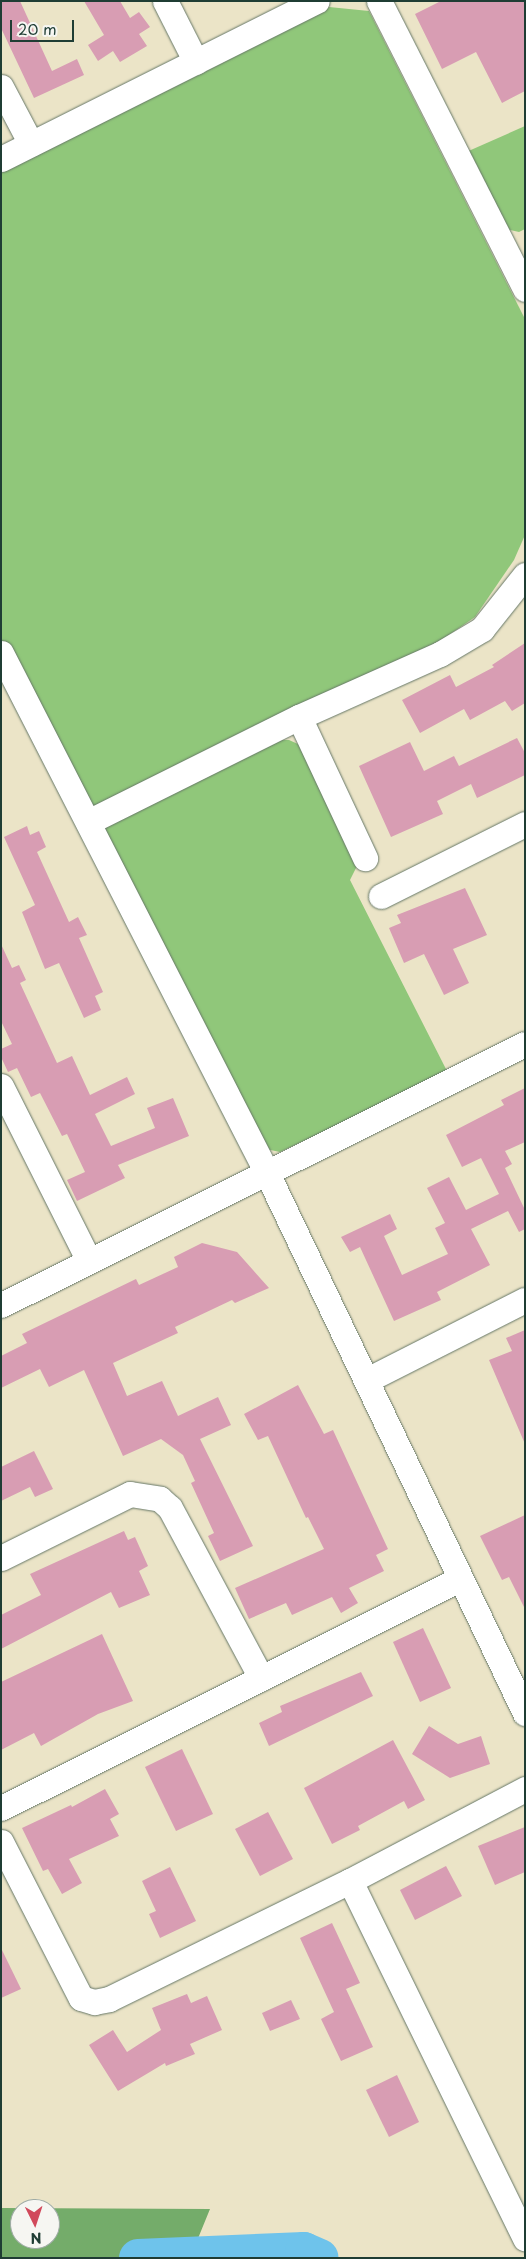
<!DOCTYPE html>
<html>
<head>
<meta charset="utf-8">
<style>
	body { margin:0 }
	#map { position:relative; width:526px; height:2259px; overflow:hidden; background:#ebe4c7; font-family:"Playpen Sans",sans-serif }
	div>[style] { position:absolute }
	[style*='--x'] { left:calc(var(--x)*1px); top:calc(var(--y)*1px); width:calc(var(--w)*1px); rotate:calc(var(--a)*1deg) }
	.green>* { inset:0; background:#90c77a }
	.forest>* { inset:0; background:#74ac6a }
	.river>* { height:38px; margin:-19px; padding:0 19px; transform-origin:19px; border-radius:19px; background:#6ec3eb }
	.building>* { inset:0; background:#d89db3 }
	.roads { filter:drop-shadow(0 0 1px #667767) drop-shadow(0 0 1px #667767) }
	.street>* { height:25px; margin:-12.5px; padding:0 12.5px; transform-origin:12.5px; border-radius:12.5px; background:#fff }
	span { translate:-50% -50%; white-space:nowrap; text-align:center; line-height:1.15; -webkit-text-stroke:5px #f6f6f2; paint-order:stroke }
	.frame { position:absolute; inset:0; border:2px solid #1f3d34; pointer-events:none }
	.north { position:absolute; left:10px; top:2199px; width:50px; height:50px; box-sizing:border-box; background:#f6f6f2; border:1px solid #a0aca6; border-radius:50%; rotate:176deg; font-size:14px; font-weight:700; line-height:20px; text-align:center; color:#1f3d34 }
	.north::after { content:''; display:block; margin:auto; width:18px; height:22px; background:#d1495b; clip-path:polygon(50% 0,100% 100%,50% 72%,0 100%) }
	.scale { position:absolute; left:10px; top:20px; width:64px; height:22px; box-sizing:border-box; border:2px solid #1f3d34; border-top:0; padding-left:6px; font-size:15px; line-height:18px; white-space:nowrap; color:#1f3d34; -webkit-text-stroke:4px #f6f6f2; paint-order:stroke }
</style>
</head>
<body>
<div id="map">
	<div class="green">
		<div style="clip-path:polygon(329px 7px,369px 11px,525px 319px,525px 535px,514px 560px,475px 617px,433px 646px,92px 811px,1px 642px,1px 173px)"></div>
		<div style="clip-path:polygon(525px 126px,525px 229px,519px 232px,501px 228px,464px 153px)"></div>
		<div style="clip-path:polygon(268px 740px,289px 740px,309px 749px,361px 858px,350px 880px,448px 1073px,280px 1152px,261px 1148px,95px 826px)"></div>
	</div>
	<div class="forest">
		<div style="clip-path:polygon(evenodd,1px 2208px,210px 2209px,190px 2258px,1px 2258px,1px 2208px,20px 2209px,50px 2209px,50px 2239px,20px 2239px,20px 2209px)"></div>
	</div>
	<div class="river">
		<div style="--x:138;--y:2258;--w:166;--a:-2.4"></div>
		<div style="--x:304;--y:2251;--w:17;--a:24"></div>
	</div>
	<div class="building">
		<div style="clip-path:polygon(1px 1px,20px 1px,52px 71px,77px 59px,84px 75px,34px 98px,1px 28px)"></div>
		<div style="clip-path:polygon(84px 1px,120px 1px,130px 18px,139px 12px,150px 27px,139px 34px,147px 46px,120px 62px,113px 51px,98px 61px,88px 45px,104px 35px)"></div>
		<div style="clip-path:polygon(441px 1px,525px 1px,525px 91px,502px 103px,476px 52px,442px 69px,415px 14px)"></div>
		<div style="clip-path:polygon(525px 643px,525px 703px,512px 711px,505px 701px,470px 720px,464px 709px,420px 733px,402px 700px,450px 675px,456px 687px,494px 667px,492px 665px)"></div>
		<div style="clip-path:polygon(517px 738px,525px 753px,525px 775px,477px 798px,471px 784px,437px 801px,443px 814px,391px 837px,359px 766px,410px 742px,424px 771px,454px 756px,459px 766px)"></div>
		<div style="clip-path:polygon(27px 826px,30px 835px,39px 831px,46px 847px,37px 852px,69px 922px,78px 917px,87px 935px,79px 938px,103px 992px,95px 996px,101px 1010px,84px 1018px,59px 963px,45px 969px,22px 912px,35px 905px,4px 837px)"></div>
		<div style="clip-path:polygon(465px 888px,487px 935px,453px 949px,469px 983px,444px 995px,424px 954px,404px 963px,389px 928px,401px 923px,397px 915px)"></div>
		<div style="clip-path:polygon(1px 944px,12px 968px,19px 965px,26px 980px,20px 983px,57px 1063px,72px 1056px,90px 1095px,127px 1077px,135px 1094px,95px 1114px,111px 1146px,155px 1128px,147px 1108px,173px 1098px,189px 1136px,118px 1165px,125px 1178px,77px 1201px,67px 1180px,85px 1172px,67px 1134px,62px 1136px,40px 1093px,31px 1097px,17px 1068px,8px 1072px,1px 1057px,1px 1049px,12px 1044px,1px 1021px)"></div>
		<div style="clip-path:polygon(525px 1088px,525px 1142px,505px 1151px,512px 1164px,505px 1168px,525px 1210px,525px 1229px,519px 1232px,508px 1211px,471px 1229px,490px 1265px,437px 1292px,441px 1300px,394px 1321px,360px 1247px,350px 1252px,341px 1237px,390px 1214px,397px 1229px,384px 1236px,402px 1275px,448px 1254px,435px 1228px,445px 1223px,427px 1188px,449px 1177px,466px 1210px,499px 1194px,481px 1158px,462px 1167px,446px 1135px,504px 1105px,501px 1100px)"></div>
		<div style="clip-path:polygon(202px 1243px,237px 1252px,269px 1288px,235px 1303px,232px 1300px,175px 1327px,178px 1333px,113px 1363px,127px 1396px,162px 1381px,178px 1416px,218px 1397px,231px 1425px,200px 1439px,253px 1546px,220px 1561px,208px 1536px,214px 1533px,191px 1483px,195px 1481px,183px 1455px,161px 1439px,123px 1456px,84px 1370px,49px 1387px,40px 1369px,1px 1388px,1px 1356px,27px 1343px,22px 1334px,136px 1279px,139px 1285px,178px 1267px,174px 1257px)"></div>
		<div style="clip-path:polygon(525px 1330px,525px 1444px,489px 1360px,512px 1351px,506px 1338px)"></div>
		<div style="clip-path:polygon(298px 1385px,324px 1434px,333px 1430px,362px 1493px,388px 1549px,376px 1555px,384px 1571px,349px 1588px,358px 1603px,341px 1613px,332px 1597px,292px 1615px,286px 1603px,249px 1619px,235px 1588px,324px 1549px,308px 1517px,306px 1518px,268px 1436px,258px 1440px,244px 1414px)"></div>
		<div style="clip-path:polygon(34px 1451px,53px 1489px,35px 1497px,30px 1487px,1px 1501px,1px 1467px)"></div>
		<div style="clip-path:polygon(525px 1515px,525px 1609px,509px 1577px,502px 1580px,480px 1536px)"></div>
		<div style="clip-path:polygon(124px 1531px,128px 1540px,135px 1537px,148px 1566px,139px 1571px,150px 1595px,119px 1608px,111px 1592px,1px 1649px,1px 1615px,41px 1595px,30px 1574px)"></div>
		<div style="clip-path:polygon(423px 1628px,451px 1688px,420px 1702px,393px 1642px)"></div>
		<div style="clip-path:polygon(102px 1634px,133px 1701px,98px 1714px,41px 1746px,34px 1733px,1px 1750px,1px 1682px)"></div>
		<div style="clip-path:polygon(361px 1672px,373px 1696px,269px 1746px,259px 1723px,282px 1712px,280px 1706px)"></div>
		<div style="clip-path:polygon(429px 1726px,458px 1744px,481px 1736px,490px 1764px,450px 1778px,412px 1754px)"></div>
		<div style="clip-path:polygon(393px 1740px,425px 1800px,408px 1809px,404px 1801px,358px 1826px,360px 1830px,332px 1844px,304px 1788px)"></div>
		<div style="clip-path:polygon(182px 1749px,213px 1814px,176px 1831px,145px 1767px)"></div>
		<div style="clip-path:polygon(105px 1789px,119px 1814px,110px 1819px,119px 1836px,69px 1859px,82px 1883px,62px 1894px,48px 1869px,43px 1871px,22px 1828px,71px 1805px,72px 1807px)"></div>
		<div style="clip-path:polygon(268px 1812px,293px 1859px,260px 1876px,235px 1829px)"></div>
		<div style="clip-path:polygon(525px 1827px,525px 1872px,495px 1885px,478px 1846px)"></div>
		<div style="clip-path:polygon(446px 1866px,462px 1896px,415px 1920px,400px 1890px)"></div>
		<div style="clip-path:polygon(170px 1867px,196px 1921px,160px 1938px,149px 1914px,156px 1911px,142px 1881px)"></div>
		<div style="clip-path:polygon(332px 1923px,360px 1983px,346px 1989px,373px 2047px,341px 2061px,321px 2019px,334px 2012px,300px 1938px)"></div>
		<div style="clip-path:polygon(1px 1948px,21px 1989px,1px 1998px)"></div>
		<div style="clip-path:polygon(187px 1994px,191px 2003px,207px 1996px,222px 2030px,190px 2044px,195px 2054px,166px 2066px,165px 2063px,118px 2091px,89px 2045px,113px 2030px,127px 2052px,161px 2030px,152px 2008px)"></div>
		<div style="clip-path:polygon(291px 2000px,300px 2019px,270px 2031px,262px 2013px)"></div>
		<div style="clip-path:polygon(397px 2075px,419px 2122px,389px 2137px,366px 2090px)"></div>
	</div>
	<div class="roads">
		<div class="street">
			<div style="--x:165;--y:1;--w:68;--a:63.1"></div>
			<div style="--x:379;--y:1;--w:323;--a:63.1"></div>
			<div style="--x:1;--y:87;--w:64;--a:62.2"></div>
			<div style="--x:1;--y:159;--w:353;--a:-26.6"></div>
			<div style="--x:1;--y:653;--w:582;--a:62.91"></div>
			<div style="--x:266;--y:1171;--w:601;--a:64.46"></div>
			<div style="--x:299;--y:717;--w:156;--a:64.9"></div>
			<div style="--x:88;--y:822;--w:236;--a:-26.5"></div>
			<div style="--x:299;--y:717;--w:154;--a:-24.1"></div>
			<div style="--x:440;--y:654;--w:49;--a:-30.8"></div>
			<div style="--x:482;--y:629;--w:69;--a:-51.5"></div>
			<div style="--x:381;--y:896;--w:161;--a:-26.6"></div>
			<div style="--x:1;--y:1086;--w:196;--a:63.3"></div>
			<div style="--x:1;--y:1305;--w:585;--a:-26.48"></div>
			<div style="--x:367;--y:1380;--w:177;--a:-26.9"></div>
			<div style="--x:1;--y:1558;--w:144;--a:-26.4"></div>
			<div style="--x:130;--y:1494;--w:30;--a:9"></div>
			<div style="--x:160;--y:1499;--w:13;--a:42"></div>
			<div style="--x:170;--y:1508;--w:193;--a:61.8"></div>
			<div style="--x:525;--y:1789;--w:198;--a:152.3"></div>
			<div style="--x:350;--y:1881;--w:398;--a:63.9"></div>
			<div style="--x:1;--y:1808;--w:513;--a:-26.52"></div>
			<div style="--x:1;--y:1842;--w:175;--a:62.9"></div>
			<div style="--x:81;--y:1998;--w:14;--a:17"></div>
			<div style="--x:94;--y:2002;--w:15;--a:-11"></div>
			<div style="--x:109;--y:1999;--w:268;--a:-26.1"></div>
		</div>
	</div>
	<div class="frame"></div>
	<div class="north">N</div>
	<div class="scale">20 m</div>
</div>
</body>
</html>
